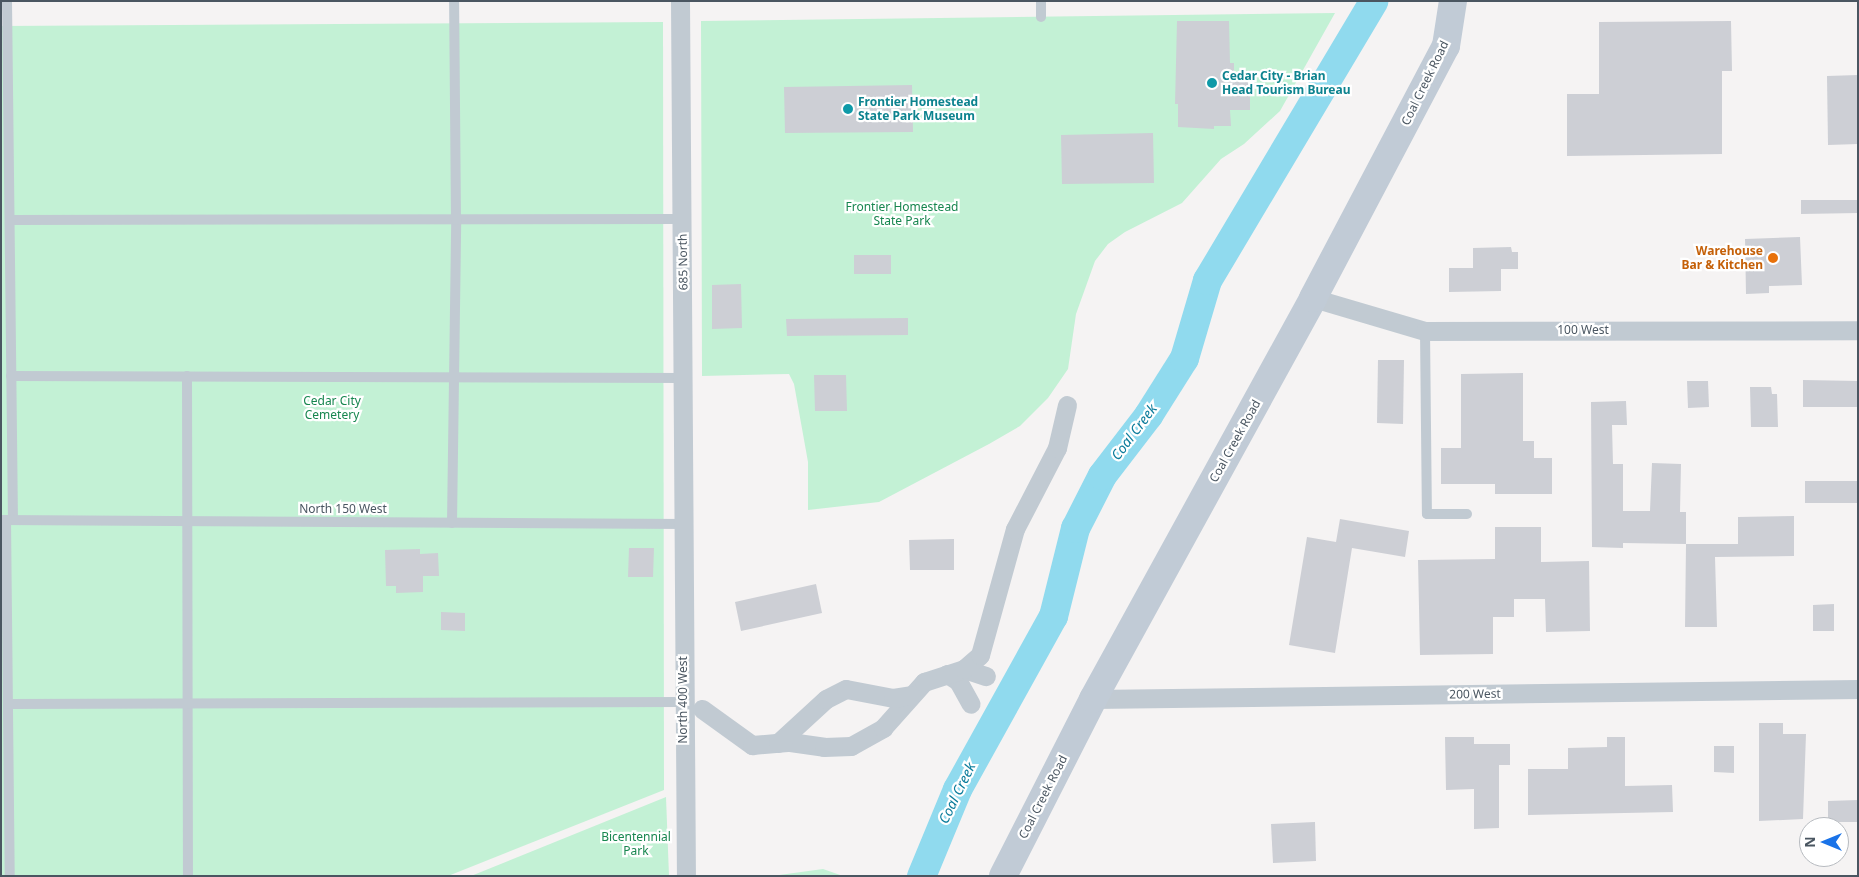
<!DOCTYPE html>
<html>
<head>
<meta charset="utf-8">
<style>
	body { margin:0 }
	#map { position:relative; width:1859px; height:877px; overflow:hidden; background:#f5f3f3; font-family:"Noto Sans",sans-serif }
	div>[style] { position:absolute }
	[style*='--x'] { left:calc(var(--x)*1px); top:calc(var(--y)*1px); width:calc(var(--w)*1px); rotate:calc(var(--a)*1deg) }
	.green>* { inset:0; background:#c3f1d5 }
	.river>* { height:29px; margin:-14.5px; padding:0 14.5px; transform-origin:14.5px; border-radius:14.5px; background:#90daee }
	.building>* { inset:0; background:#cdcfd5 }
	.service>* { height:10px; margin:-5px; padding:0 5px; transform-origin:5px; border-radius:5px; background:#c1cad2 }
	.minor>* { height:19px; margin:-9.5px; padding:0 9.5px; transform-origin:9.5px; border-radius:9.5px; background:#c1cad2 }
	.secondary>* { height:28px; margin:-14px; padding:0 14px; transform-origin:14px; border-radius:14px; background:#c1cbd6 }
	.dots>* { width:14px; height:14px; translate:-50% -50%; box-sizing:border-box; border:2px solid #fff; border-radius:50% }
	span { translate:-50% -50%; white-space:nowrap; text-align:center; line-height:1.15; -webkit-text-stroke:4.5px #fff; paint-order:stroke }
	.culture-label { font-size:12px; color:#0d838f; font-weight:700 }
	.left { translate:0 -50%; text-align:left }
	.street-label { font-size:12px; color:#4a5661 }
	.park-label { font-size:12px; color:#17864f }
	.food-label { font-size:12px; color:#c56008; font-weight:700 }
	.right { translate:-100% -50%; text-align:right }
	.water-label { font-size:14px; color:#0c7c9b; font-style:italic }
	.frame { position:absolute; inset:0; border:2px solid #4a5661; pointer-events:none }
	.north { position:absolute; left:1799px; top:817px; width:50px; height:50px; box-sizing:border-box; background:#fff; border:1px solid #b7bbc0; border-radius:50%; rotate:270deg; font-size:14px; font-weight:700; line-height:20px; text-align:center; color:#4a5661 }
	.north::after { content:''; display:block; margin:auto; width:18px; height:22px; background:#1a73e8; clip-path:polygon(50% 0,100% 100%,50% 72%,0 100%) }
</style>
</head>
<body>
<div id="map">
	<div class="green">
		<div style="clip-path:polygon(1335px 13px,1280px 111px,1244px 144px,1221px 159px,1182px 203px,1125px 232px,1108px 244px,1095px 261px,1076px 314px,1068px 369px,1048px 398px,1020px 426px,989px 444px,879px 502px,808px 510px,808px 462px,794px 384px,789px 374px,702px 376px,701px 21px)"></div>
		<div style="clip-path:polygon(663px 22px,664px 790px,448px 876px,1px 876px,1px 26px)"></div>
		<div style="clip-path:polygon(666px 797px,669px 876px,471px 876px)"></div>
		<div style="clip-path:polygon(823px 869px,843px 876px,772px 876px)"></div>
	</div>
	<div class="river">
		<div style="--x:921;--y:876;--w:94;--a:-67.5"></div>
		<div style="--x:957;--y:789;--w:198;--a:-61"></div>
		<div style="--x:1053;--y:616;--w:91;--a:-76"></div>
		<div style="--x:1075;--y:528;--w:59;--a:-63"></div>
		<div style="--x:1102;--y:475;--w:76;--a:-52.5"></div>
		<div style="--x:1148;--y:415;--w:67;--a:-57.7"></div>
		<div style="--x:1184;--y:358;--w:81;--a:-73.6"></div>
		<div style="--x:1207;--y:280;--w:325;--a:-59.2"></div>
	</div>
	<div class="building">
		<div style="clip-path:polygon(1177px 21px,1229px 21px,1230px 63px,1234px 63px,1234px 72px,1250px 72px,1250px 110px,1230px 110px,1231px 126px,1214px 126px,1214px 129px,1178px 127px,1178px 104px,1175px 104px)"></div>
		<div style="clip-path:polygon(1731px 21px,1732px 71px,1722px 71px,1722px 154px,1567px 156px,1567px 94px,1599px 94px,1599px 22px)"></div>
		<div style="clip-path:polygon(1858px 75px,1858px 144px,1828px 145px,1827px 76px)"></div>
		<div style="clip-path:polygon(912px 85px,913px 132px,785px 133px,784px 87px)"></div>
		<div style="clip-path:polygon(1153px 133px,1154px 183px,1062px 184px,1061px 135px)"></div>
		<div style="clip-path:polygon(1801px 200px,1858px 200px,1858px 213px,1801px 214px)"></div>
		<div style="clip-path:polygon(1800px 237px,1802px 285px,1769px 286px,1769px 293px,1746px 294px,1745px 239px)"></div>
		<div style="clip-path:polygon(1511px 247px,1512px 252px,1518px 252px,1518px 269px,1501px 269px,1501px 291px,1449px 292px,1449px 268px,1473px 268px,1473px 248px)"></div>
		<div style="clip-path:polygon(854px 255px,891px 255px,891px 274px,854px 274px)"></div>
		<div style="clip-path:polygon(741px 284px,742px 328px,712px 329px,712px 285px)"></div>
		<div style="clip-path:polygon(908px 318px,908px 335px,787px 336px,786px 319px)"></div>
		<div style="clip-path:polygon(1378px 360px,1404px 360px,1403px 424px,1377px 423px)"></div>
		<div style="clip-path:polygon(1523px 373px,1523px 441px,1534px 441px,1534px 458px,1552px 458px,1552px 494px,1495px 494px,1495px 484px,1441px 484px,1441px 448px,1461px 448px,1461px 374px)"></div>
		<div style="clip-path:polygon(814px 375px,846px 375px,847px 411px,815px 411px)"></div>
		<div style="clip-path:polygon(1803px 380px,1858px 381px,1858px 407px,1803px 407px)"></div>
		<div style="clip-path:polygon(1687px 381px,1708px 381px,1709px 407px,1688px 408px)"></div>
		<div style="clip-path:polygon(1750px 387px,1771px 387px,1772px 394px,1777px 394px,1778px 427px,1751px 427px)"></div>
		<div style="clip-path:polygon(1626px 401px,1627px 425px,1612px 425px,1613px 464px,1623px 464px,1623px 511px,1650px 511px,1652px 463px,1681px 464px,1680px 512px,1686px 512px,1686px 544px,1623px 543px,1623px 548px,1592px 547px,1591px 402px)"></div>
		<div style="clip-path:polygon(1805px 481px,1858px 481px,1858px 503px,1805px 503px)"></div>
		<div style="clip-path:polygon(1794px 516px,1794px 556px,1715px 557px,1717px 627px,1685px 627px,1686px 544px,1738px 544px,1738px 517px)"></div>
		<div style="clip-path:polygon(1340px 519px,1409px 531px,1405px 557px,1352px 548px,1335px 653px,1289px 645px,1307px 537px,1336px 542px)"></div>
		<div style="clip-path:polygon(1495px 527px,1541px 527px,1541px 562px,1589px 561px,1590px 631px,1546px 632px,1545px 599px,1514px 599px,1514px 617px,1493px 617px,1493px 654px,1420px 655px,1418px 560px,1495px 559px)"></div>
		<div style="clip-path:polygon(954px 539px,954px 570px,910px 570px,909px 540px)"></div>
		<div style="clip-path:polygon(629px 548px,654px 548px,653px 577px,628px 577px)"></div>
		<div style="clip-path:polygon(420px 549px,420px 554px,438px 553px,439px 576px,423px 576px,423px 592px,396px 593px,396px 586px,386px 586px,385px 550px)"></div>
		<div style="clip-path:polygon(816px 584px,822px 613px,741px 631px,735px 602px)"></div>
		<div style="clip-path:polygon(1834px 604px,1834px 631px,1813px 631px,1813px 605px)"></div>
		<div style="clip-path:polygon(441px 612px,465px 613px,465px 631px,441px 630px)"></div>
		<div style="clip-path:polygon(1759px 723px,1783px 723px,1783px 734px,1806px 734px,1803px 819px,1759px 821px)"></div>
		<div style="clip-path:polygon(1445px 737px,1474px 737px,1474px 744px,1510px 744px,1510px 765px,1499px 765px,1499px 828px,1474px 829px,1474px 789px,1446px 790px)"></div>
		<div style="clip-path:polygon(1607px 737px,1625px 737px,1625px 786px,1672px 785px,1673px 812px,1528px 815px,1528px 769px,1568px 769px,1568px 748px,1607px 747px)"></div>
		<div style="clip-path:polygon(1714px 746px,1734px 746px,1734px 773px,1714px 772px)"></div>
		<div style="clip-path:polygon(1858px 800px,1858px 822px,1828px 822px,1828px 801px)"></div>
		<div style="clip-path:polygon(1315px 822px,1316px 861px,1273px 863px,1271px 824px)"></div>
	</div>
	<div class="service">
		<div style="--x:7;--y:1;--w:519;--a:89.34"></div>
		<div style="--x:1041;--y:1;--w:16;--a:90"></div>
		<div style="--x:10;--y:220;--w:673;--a:-0.09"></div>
		<div style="--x:1425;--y:331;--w:183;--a:89.4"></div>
		<div style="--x:1427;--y:514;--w:40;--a:0"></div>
		<div style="--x:11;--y:376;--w:673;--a:0.17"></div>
		<div style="--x:187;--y:376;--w:500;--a:89.89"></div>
		<div style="--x:1;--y:520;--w:685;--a:0.33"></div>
		<div style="--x:6;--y:520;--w:356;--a:89.4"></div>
		<div style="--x:452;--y:523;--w:303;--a:-89.2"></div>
		<div style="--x:456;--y:220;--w:219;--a:-90.5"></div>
		<div style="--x:10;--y:704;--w:672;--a:-0.17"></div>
	</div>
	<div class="minor">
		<div style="--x:680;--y:1;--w:875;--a:89.61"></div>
		<div style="--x:1313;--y:298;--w:117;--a:16.4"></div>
		<div style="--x:1425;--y:331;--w:433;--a:-0.1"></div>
		<div style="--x:964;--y:669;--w:23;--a:18"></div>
		<div style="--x:947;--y:674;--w:13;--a:32"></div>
		<div style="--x:958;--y:681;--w:26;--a:61"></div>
		<div style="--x:1093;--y:699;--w:765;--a:-0.75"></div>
		<div style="--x:702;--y:709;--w:62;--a:35.8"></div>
		<div style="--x:752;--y:745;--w:38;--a:-5"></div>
		<div style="--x:790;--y:742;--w:34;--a:8"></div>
		<div style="--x:824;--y:747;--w:27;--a:-2"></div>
		<div style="--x:851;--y:746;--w:37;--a:-29"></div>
		<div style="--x:883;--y:728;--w:62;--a:-48.3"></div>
		<div style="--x:924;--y:682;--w:42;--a:-18"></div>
		<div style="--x:964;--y:669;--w:21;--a:-41"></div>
		<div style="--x:980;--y:655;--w:131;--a:-74.5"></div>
		<div style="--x:1015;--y:529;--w:91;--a:-62.6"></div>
		<div style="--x:1057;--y:448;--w:44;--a:-76.9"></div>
		<div style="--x:778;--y:743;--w:65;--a:-42.5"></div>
		<div style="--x:826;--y:699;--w:22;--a:-27"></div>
		<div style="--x:846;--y:689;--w:48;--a:10.8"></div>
		<div style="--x:893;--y:698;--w:18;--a:-9"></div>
	</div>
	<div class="secondary">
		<div style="--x:1003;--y:876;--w:199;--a:-63"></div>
		<div style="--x:1093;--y:699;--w:457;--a:-61.2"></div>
		<div style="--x:1313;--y:298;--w:285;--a:-62.2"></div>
		<div style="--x:1446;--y:46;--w:46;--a:-81.2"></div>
	</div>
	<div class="dots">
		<div style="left:1212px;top:83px;background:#0f9aa8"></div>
		<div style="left:848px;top:109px;background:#0f9aa8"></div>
		<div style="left:1773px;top:258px;background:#e8710a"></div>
	</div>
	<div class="culture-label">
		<span class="left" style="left:1222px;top:83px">Cedar City - Brian<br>Head Tourism Bureau</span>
		<span class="left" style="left:858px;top:109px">Frontier Homestead<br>State Park Museum</span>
	</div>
	<div class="street-label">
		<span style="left:1425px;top:83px;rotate:-64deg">Coal Creek Road</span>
		<span style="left:683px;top:262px;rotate:-91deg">685 North</span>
		<span style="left:1583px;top:330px">100 West</span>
		<span style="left:1235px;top:441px;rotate:-61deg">Coal Creek Road</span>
		<span style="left:343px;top:509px">North 150 West</span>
		<span style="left:1475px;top:694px;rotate:-1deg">200 West</span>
		<span style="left:683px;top:700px;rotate:-90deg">North 400 West</span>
		<span style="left:1043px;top:797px;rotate:-63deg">Coal Creek Road</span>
	</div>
	<div class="park-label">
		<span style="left:902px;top:214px">Frontier Homestead<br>State Park</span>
		<span style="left:332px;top:408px">Cedar City<br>Cemetery</span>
		<span style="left:636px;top:844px">Bicentennial<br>Park</span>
	</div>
	<div class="food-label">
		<span class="right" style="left:1763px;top:258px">Warehouse<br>Bar &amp; Kitchen</span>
	</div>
	<div class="water-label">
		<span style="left:1134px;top:432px;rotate:-53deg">Coal Creek</span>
		<span style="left:957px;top:793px;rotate:-64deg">Coal Creek</span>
	</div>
	<div class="frame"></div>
	<div class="north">N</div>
</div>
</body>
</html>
